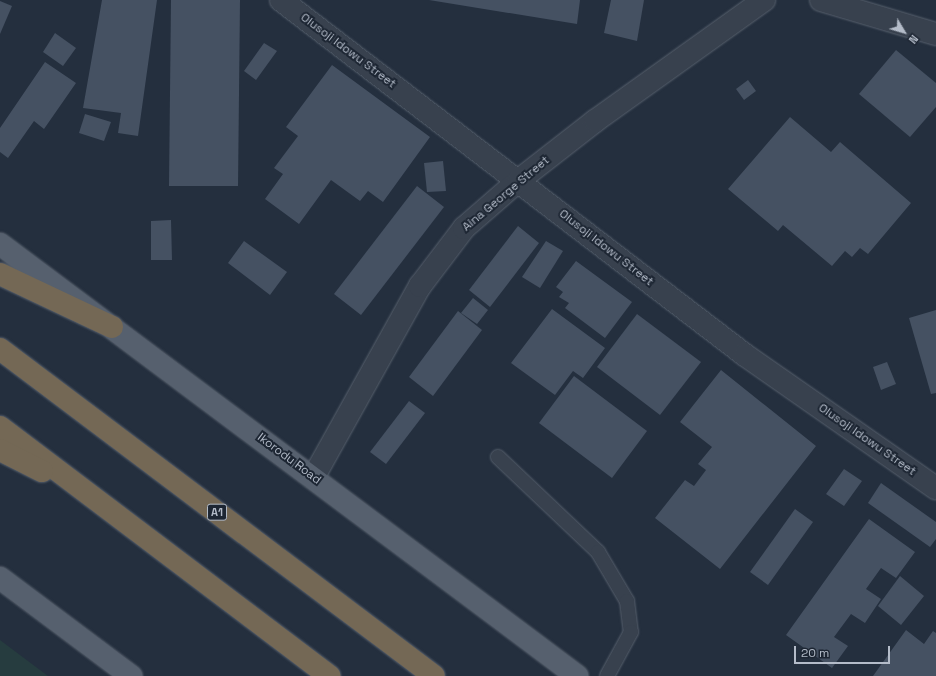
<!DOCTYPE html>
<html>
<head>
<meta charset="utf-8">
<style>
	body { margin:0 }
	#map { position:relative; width:936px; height:676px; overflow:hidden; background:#242f3e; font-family:"Space Grotesk",sans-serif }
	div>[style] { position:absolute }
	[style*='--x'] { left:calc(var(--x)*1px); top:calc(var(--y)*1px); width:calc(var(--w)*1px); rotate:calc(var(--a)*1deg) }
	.green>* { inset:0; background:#263c3f }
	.building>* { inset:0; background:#455162 }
	.roads { filter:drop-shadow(0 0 1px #565f6c) drop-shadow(0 0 1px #565f6c) }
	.service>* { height:14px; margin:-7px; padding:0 7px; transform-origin:7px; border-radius:7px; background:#38414e }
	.minor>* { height:22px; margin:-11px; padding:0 11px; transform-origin:11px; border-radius:11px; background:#38414e }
	.primary>* { height:22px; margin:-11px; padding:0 11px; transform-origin:11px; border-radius:11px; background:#56606e }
	.motorway>* { height:22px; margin:-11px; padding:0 11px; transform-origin:11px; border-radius:11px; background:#746855 }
	span { translate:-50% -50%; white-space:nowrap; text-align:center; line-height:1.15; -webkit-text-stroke:4px #1d2633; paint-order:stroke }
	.shield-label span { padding:1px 3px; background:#1d2633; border:1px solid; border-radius:3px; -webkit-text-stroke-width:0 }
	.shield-label { font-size:11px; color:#b4bcc9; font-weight:700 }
	.street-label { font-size:12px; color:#b4bcc9 }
	.north { position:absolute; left:884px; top:12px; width:40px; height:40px; -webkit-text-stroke:3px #1d2633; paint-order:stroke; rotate:128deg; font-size:11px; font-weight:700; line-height:16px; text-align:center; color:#b4bcc9 }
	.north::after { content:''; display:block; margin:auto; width:14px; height:18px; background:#b4bcc9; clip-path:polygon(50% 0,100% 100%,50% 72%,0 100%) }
	.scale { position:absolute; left:794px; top:646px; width:96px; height:18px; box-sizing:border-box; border:2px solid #b4bcc9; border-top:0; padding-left:5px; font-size:12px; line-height:14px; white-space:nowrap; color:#b4bcc9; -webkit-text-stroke:3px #1d2633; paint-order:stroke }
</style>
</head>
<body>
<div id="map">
	<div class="green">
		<div style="clip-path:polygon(0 640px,48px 676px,0 676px)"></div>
	</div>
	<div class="building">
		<div style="clip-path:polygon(102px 0,157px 0,138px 136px,118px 133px,121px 113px,83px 108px)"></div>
		<div style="clip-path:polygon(171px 0,240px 0,238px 186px,169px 186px)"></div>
		<div style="clip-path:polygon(429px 0,580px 0,577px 24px)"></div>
		<div style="clip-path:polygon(611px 0,644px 0,637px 41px,604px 33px)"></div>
		<div style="clip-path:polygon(0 1px,12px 6px,0 34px)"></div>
		<div style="clip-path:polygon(55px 33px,76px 48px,63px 66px,43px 52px)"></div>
		<div style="clip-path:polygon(264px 43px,277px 51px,256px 80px,244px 71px)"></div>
		<div style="clip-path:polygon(896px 50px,936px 83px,936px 107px,910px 137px,859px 94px)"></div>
		<div style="clip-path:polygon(45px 62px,76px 83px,44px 129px,34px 121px,8px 158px,0 152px,0 128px)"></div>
		<div style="clip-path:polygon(332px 65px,430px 137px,383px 202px,368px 191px,360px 201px,331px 180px,299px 224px,265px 199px,283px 174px,274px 168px,298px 136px,286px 127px)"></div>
		<div style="clip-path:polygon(748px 80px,756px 91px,744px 100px,736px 89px)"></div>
		<div style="clip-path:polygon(85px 114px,111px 122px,104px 141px,79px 133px)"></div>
		<div style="clip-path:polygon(790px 117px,831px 152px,840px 142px,911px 203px,868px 254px,860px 248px,852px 257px,845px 251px,832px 266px,783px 225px,778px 231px,728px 189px)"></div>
		<div style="clip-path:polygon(443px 161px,446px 191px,427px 192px,424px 163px)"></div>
		<div style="clip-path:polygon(417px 186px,444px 207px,361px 315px,334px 294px)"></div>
		<div style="clip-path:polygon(171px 220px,172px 260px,151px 260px,151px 221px)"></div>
		<div style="clip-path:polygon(518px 226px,539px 243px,490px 307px,469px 290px)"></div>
		<div style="clip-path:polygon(244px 241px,287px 272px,270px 295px,228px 263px)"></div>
		<div style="clip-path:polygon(546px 241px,563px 251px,540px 288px,522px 277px)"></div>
		<div style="clip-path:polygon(576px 261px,632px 302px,605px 338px,565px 308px,569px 303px,559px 297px,563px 292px,556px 287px)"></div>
		<div style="clip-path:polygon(473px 298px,488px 310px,477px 324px,461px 313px)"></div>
		<div style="clip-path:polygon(552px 309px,605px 348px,583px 378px,573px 371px,555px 395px,511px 363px)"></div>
		<div style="clip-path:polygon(936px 310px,936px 393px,931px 394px,909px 318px)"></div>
		<div style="clip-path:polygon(458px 311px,482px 330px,433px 396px,409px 377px)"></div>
		<div style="clip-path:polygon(637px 314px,701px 362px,660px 415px,597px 367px)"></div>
		<div style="clip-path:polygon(887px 362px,896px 384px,881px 390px,873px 367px)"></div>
		<div style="clip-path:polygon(721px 370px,816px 446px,720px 569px,655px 518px,685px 480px,694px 486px,706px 470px,698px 464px,712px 447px,680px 422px)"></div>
		<div style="clip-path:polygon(574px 376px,647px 431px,612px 478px,539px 423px)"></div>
		<div style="clip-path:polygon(409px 401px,425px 413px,386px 464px,370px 452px)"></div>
		<div style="clip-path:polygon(844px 469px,862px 481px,844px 506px,826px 494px)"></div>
		<div style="clip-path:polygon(881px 483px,936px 522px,936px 539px,930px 547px,868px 503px)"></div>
		<div style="clip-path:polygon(795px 509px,813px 522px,768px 585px,750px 572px)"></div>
		<div style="clip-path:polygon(869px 519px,915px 552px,896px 578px,881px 568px,866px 589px,881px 599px,865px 623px,851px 614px,834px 637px,848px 646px,832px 668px,786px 635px)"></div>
		<div style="clip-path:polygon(900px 576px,924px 596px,901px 625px,878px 606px)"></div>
		<div style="clip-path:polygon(906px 630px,924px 644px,933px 631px,936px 633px,936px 676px,873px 676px)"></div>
	</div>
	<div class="roads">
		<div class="service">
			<div style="--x:498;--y:457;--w:138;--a:43.5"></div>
			<div style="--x:598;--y:552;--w:57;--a:59.4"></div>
			<div style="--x:627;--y:601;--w:31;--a:83"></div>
			<div style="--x:631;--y:632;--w:50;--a:118.6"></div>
		</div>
		<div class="minor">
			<div style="--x:281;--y:0;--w:584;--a:37.42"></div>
			<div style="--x:745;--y:355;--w:233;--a:34.9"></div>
			<div style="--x:821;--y:0;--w:120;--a:16.5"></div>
			<div style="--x:313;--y:478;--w:220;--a:-60.9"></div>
			<div style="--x:420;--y:286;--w:73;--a:-52.8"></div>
			<div style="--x:464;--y:228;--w:72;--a:-41"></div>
			<div style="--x:518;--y:181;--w:98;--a:-37.9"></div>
			<div style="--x:595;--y:121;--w:208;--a:-35.6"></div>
		</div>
		<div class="primary">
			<div style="--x:0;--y:244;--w:721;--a:36.82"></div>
			<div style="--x:0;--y:578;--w:164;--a:36.8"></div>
		</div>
		<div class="motorway">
			<div style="--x:0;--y:274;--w:124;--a:25.3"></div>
			<div style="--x:0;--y:349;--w:543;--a:37"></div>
			<div style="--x:0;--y:427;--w:413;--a:37.1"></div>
			<div style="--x:0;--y:450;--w:47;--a:26.6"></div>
		</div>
	</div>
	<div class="shield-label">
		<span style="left:217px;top:512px">A1</span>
	</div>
	<div class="street-label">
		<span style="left:348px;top:51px;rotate:37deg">Olusoji Idowu Street</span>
		<span style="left:506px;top:194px;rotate:-40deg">Aina George Street</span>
		<span style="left:606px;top:248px;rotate:38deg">Olusoji Idowu Street</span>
		<span style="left:867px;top:440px;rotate:35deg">Olusoji Idowu Street</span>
		<span style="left:289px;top:459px;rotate:37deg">Ikorodu Road</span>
	</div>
	<div class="north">N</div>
	<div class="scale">20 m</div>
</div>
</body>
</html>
